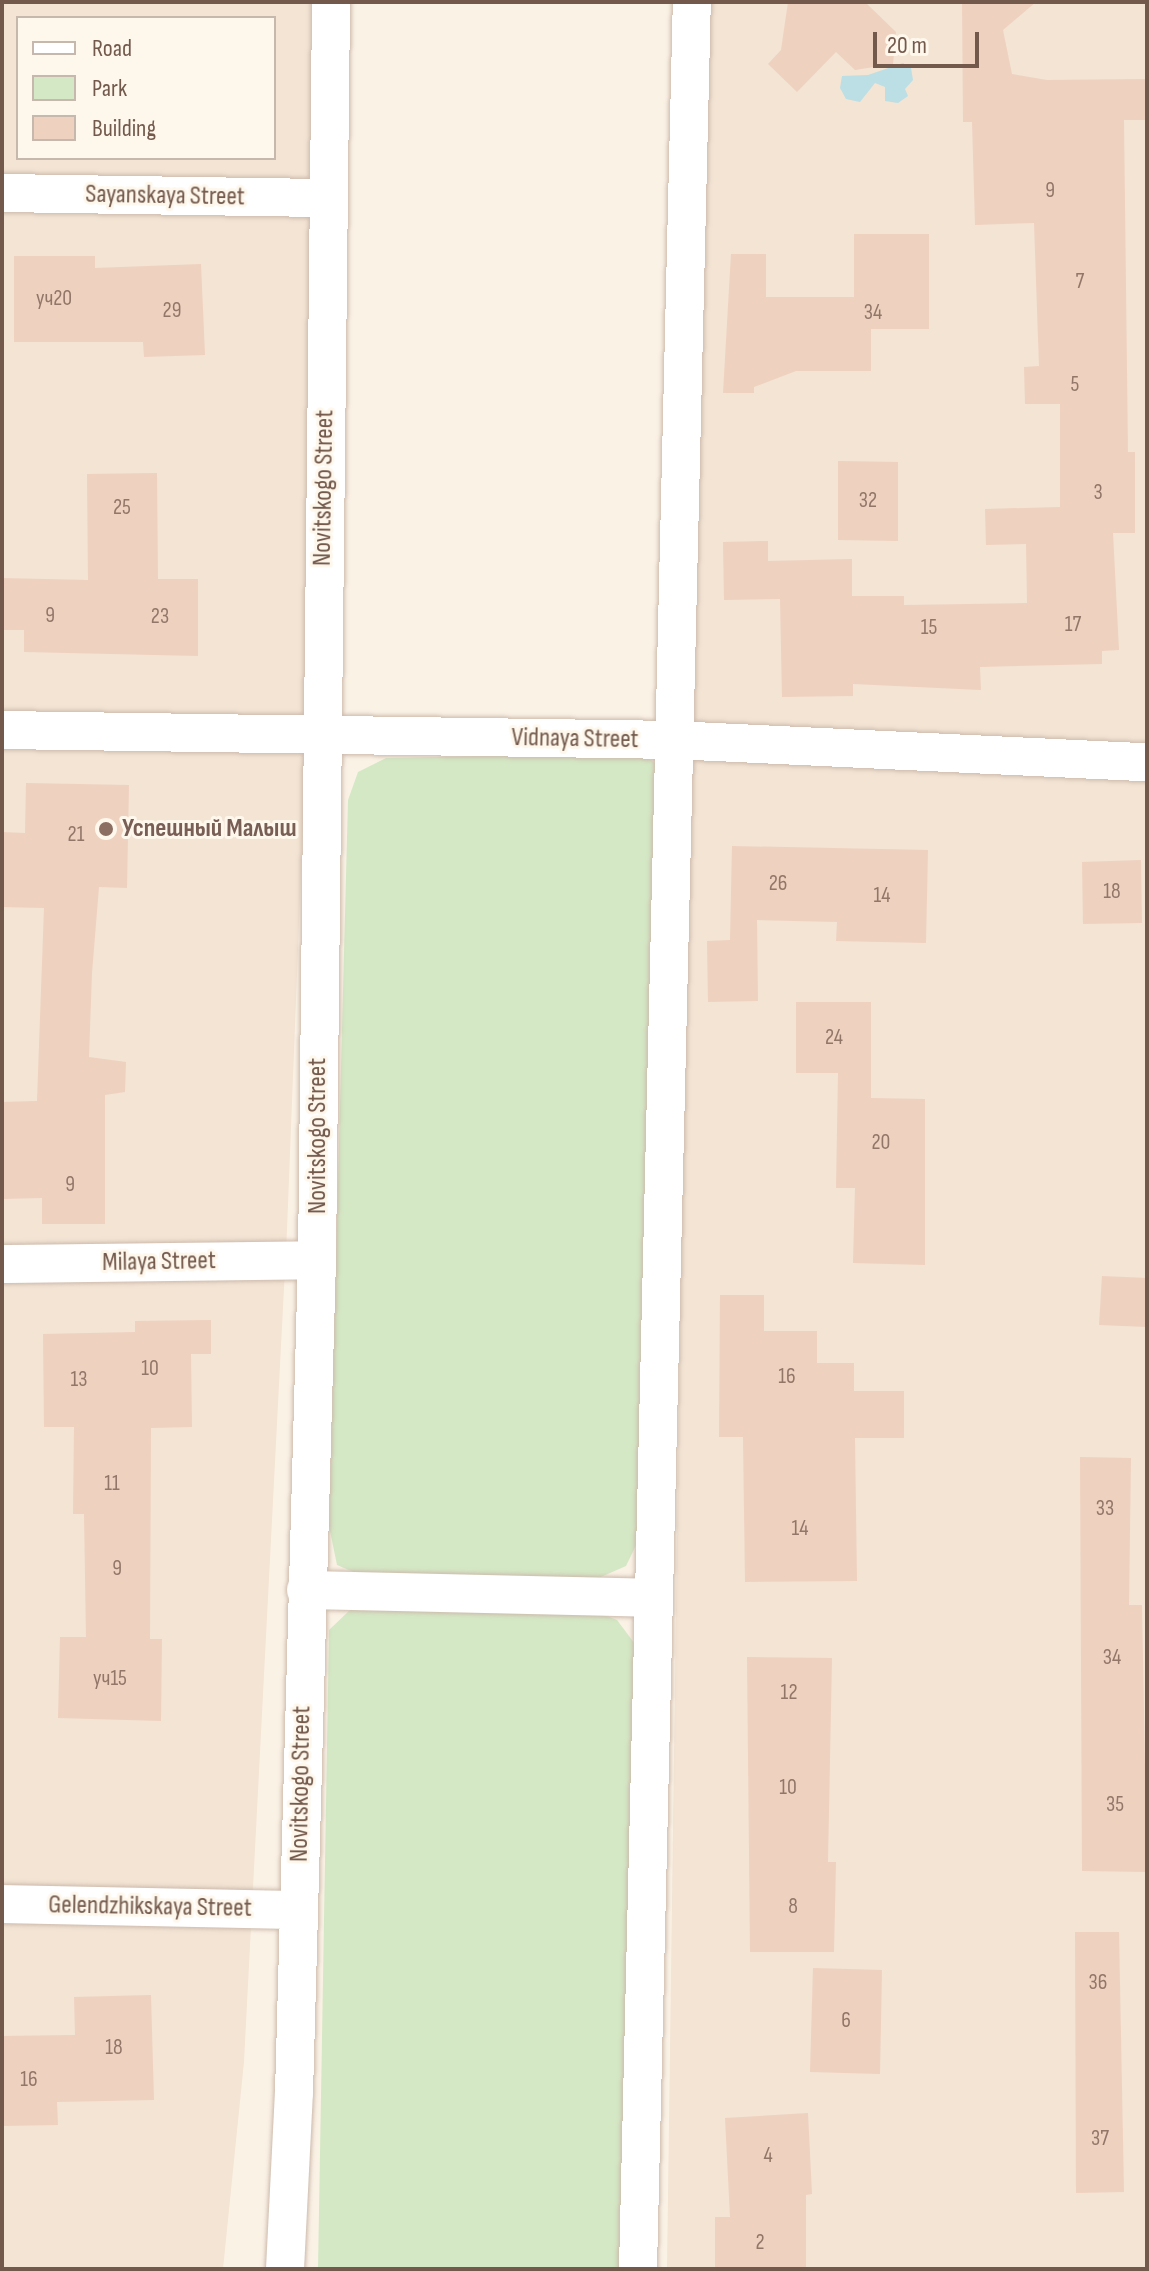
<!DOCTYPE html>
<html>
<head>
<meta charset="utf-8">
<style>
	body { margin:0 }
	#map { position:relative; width:1149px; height:2271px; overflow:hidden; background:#fbf2e6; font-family:"Sofia Sans Condensed",sans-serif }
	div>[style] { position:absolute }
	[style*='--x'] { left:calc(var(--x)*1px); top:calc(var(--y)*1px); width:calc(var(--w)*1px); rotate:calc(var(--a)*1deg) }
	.residential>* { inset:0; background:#f3e4d4 }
	.green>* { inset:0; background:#d4e8c5 }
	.water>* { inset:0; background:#bbdfe4 }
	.building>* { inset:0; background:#efd1bf }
	.roads { filter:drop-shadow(0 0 2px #ccbaac) drop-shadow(0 0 2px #ccbaac) }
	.minor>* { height:38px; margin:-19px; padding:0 19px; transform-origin:19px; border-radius:19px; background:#fff }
	.dots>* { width:22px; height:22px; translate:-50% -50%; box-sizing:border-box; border:4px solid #fef7ec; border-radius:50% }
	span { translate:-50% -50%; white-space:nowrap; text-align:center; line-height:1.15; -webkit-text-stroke:6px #fef7ec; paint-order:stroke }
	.number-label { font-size:22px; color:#927769 }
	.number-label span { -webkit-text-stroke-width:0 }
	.street-label { font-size:26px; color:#73594c }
	.education-label { font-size:26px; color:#785e54; font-weight:700 }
	.left { translate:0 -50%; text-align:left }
	.frame { position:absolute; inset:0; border:4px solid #73594c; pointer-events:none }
	.legend { position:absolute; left:16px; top:16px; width:260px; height:144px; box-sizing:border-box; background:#fef7ec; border:2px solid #c6b8ac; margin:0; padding:10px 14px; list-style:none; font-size:24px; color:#73594c }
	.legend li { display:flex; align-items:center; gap:16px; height:40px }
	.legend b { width:40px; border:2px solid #c6b8ac }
	.scale { position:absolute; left:873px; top:32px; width:106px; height:36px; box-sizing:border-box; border:4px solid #73594c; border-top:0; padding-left:10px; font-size:24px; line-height:28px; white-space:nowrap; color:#73594c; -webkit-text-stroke:6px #fef7ec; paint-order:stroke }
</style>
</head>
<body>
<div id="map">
	<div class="residential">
		<div style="clip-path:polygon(evenodd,2px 2px,335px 2px,287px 1230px,244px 2062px,223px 2269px,2px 2269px,2px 2px,18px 18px,274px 18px,274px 158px,18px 158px,18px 18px)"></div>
		<div style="clip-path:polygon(706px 2px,1147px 2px,1147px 2269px,667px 2269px,688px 734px)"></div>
	</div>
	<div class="green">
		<div style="clip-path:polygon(641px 753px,655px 763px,640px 1537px,626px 1566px,585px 1584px,363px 1576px,337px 1565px,329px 1526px,348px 800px,358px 772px,386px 758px)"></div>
		<div style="clip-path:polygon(585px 1607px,617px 1620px,635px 1644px,625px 2269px,318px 2269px,329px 1630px,351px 1609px)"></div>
	</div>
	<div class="water">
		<div style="clip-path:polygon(903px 63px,911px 68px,913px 80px,905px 89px,908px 96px,898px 103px,885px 101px,885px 87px,875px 83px,860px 102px,846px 99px,840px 88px,842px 76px,868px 75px)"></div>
	</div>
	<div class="building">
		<div style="clip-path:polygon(788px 2px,865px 2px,896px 32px,893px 64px,855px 70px,836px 52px,797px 92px,768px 64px,781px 50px)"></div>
		<div style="clip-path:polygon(962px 2px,1036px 2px,1003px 30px,1012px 74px,1047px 80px,1147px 79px,1147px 120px,1124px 120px,1128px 452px,1135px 452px,1135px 533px,1113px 533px,1119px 650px,1102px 651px,1102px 664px,980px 667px,981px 690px,853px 684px,853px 696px,782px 697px,780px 599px,724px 600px,723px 542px,768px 541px,768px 561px,852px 559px,852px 596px,904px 596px,904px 605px,1027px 603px,1026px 544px,986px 545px,985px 509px,1060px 507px,1060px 404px,1025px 404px,1024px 367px,1039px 366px,1034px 223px,975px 225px,972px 122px,963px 122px)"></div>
		<div style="clip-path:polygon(854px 234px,929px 234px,929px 329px,871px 329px,871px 371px,796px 371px,754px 387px,754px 393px,723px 393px,731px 254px,766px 254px,766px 297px,854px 297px)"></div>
		<div style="clip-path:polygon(14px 256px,95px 256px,95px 268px,201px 264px,205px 355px,144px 357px,143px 342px,14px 342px)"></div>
		<div style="clip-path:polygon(838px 461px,898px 462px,898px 541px,838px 540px)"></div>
		<div style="clip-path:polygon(157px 473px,158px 579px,198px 579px,198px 656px,24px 652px,24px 630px,2px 630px,2px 578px,88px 580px,87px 474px)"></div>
		<div style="clip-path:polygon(26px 783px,129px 785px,127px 888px,99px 887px,92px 973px,89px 1057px,126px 1062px,125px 1092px,105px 1095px,105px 1224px,42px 1224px,42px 1198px,2px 1199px,2px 1102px,37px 1101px,44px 908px,2px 907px,2px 832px,25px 833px)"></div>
		<div style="clip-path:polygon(732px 846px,928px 850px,926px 943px,836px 941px,837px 922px,757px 920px,758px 1001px,708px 1002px,707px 941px,730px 940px)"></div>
		<div style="clip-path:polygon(1141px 860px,1142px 923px,1083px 924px,1082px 862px)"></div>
		<div style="clip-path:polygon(796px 1002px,871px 1002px,871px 1098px,925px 1099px,925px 1265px,853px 1263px,855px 1188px,836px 1188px,838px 1073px,796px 1073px)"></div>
		<div style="clip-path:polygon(1102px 1276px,1147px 1278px,1147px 1327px,1099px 1325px)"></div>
		<div style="clip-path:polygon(720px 1295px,764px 1295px,764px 1331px,817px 1331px,817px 1363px,854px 1363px,854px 1391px,904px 1391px,904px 1438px,855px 1438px,857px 1581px,745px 1582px,743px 1437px,719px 1437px)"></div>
		<div style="clip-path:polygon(211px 1320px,211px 1354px,191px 1354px,192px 1427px,151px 1428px,150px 1639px,162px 1639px,161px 1721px,58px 1718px,60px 1637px,86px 1637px,84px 1514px,73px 1514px,74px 1427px,44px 1427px,43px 1334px,135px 1332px,135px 1321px)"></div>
		<div style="clip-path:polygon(1080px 1457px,1131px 1458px,1129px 1605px,1142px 1605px,1147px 1872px,1082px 1871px)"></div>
		<div style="clip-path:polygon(747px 1657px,832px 1658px,828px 1862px,836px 1862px,834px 1952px,750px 1952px)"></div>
		<div style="clip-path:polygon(1075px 1932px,1119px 1932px,1124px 2192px,1076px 2193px)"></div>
		<div style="clip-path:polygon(813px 1968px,882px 1970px,880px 2074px,810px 2072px)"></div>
		<div style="clip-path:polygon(151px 1995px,154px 2100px,57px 2102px,58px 2125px,2px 2126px,2px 2036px,75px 2035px,74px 1997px)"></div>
		<div style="clip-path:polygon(808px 2113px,812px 2194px,806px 2195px,806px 2269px,715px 2269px,715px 2217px,730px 2217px,725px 2118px)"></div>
	</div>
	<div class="roads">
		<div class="minor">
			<div style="--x:2;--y:193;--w:327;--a:0.9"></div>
			<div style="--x:2;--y:730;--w:671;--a:0.85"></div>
			<div style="--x:673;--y:740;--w:475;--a:2.7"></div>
			<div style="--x:2;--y:1264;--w:315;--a:-0.7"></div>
			<div style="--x:306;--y:1590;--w:347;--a:1.3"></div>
			<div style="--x:2;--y:1904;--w:297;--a:1.2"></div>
			<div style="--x:285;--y:2269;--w:176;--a:-87.1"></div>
			<div style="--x:294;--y:2093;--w:833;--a:-88.42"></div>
			<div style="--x:317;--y:1260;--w:1258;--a:-89.36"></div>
			<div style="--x:638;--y:2269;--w:2268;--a:-88.64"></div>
		</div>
	</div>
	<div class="dots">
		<div style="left:106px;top:829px;background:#8d6e63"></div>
	</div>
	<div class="number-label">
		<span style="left:1050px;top:191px">9</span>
		<span style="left:1080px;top:282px">7</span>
		<span style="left:54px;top:299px">уч20</span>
		<span style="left:172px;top:311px">29</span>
		<span style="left:873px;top:313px">34</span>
		<span style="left:1075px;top:385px">5</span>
		<span style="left:1098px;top:493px">3</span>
		<span style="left:868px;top:501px">32</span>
		<span style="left:122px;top:508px">25</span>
		<span style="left:50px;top:616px">9</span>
		<span style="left:160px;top:617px">23</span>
		<span style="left:1073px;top:625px">17</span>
		<span style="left:929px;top:628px">15</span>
		<span style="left:76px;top:835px">21</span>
		<span style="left:778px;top:884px">26</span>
		<span style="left:1112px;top:892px">18</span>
		<span style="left:882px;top:896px">14</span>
		<span style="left:834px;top:1038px">24</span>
		<span style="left:881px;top:1143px">20</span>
		<span style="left:70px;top:1185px">9</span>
		<span style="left:150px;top:1369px">10</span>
		<span style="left:787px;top:1377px">16</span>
		<span style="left:79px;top:1380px">13</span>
		<span style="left:112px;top:1484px">11</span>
		<span style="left:1105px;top:1509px">33</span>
		<span style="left:800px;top:1529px">14</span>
		<span style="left:117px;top:1569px">9</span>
		<span style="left:1112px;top:1658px">34</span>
		<span style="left:110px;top:1679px">уч15</span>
		<span style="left:789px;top:1693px">12</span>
		<span style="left:788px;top:1788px">10</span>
		<span style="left:1115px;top:1805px">35</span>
		<span style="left:793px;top:1907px">8</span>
		<span style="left:1098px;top:1983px">36</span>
		<span style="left:846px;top:2021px">6</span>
		<span style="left:114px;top:2048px">18</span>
		<span style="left:29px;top:2080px">16</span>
		<span style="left:1100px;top:2139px">37</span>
		<span style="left:768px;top:2156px">4</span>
		<span style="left:760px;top:2243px">2</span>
	</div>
	<div class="street-label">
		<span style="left:165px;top:196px;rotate:1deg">Sayanskaya Street</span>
		<span style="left:324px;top:488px;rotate:-89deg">Novitskogo Street</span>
		<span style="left:575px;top:739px;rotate:1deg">Vidnaya Street</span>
		<span style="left:318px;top:1136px;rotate:-90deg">Novitskogo Street</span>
		<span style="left:159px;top:1262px;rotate:-1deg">Milaya Street</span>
		<span style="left:301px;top:1784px;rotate:-89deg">Novitskogo Street</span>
		<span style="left:150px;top:1907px;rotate:1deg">Gelendzhikskaya Street</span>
	</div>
	<div class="education-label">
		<span class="left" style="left:122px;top:829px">Успешный Малыш</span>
	</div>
	<div class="frame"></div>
	<ul class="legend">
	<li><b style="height:10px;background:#fff"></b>Road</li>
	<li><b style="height:22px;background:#d4e8c5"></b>Park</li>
	<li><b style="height:22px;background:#efd1bf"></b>Building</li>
	</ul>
	<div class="scale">20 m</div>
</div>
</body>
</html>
